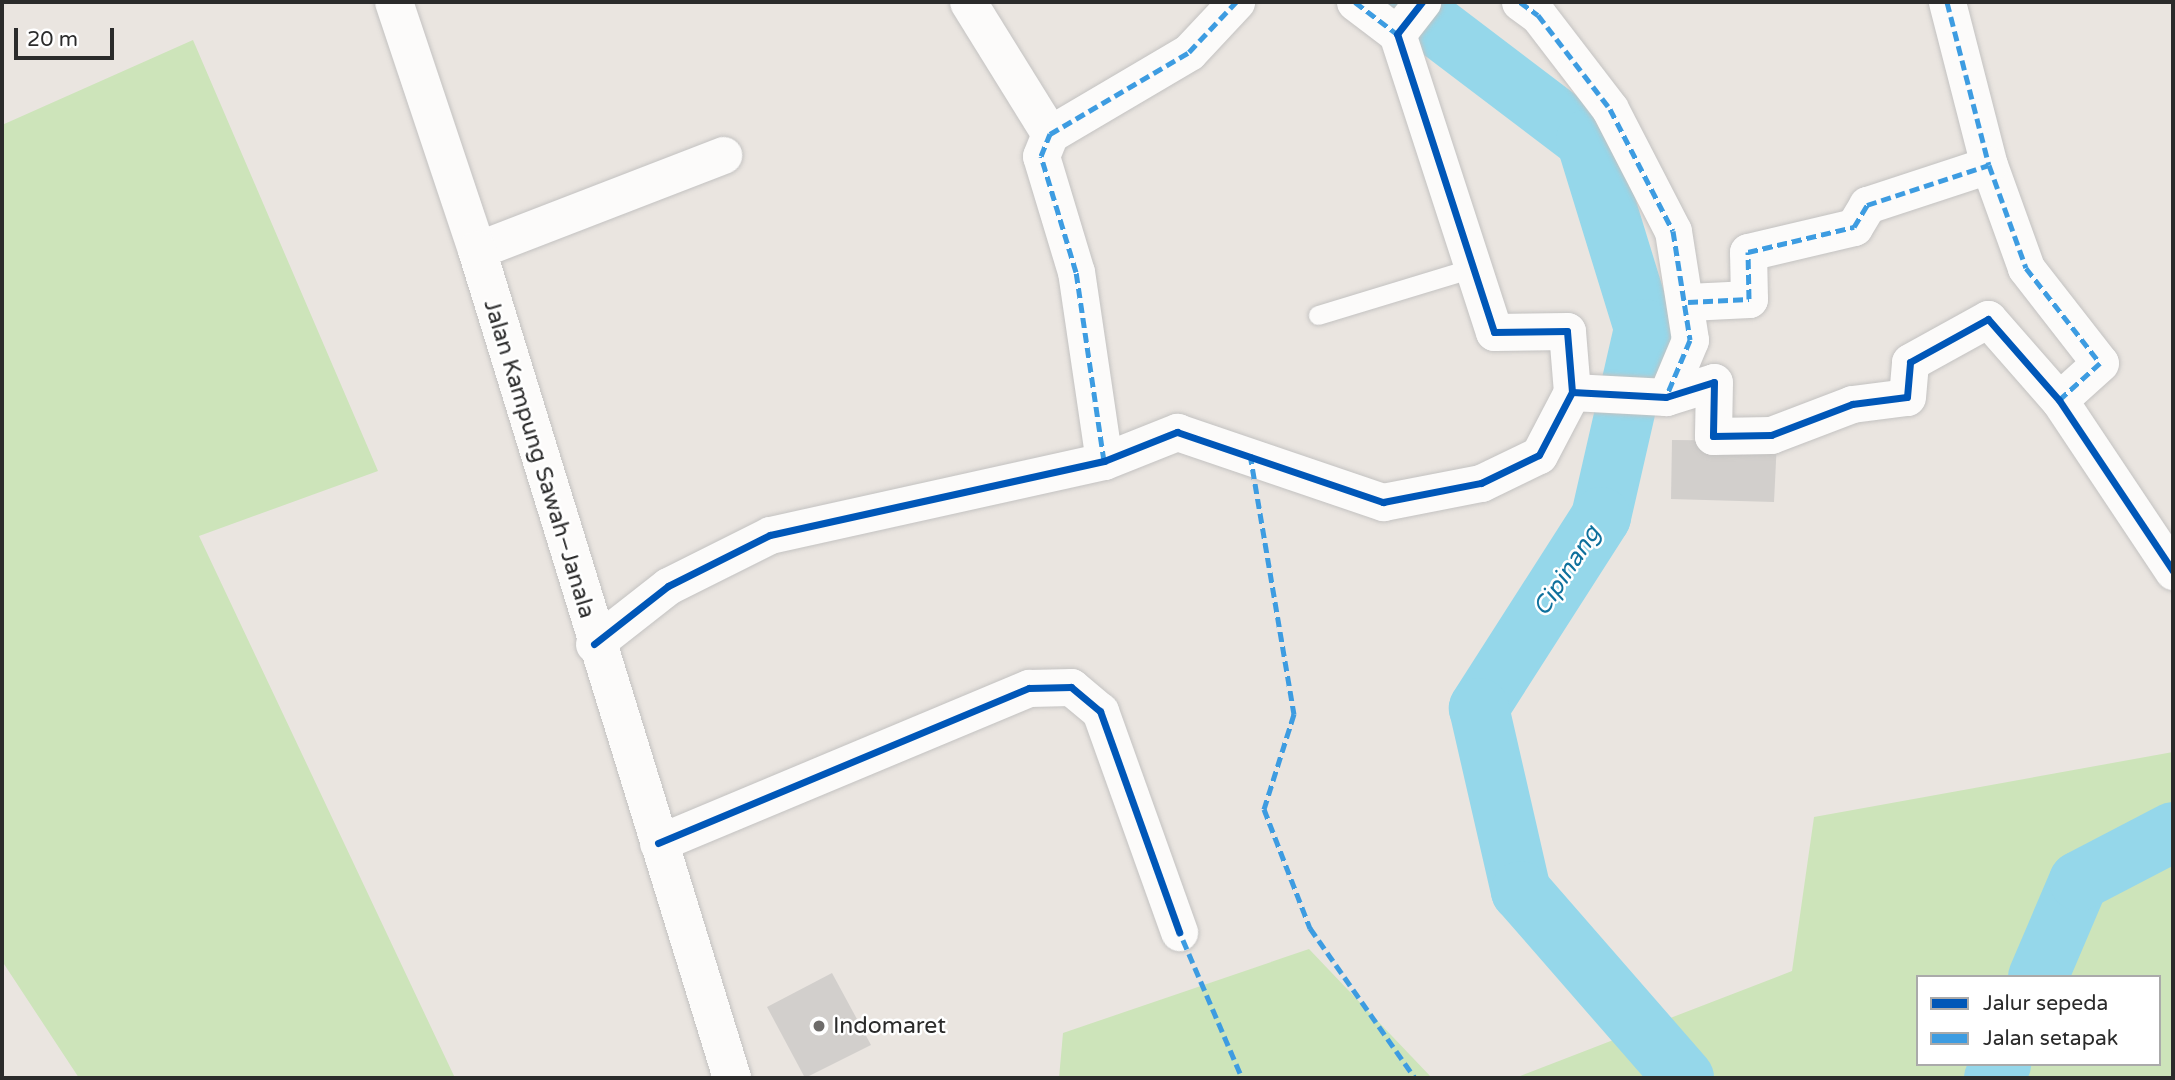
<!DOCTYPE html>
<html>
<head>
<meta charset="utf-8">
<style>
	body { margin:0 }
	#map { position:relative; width:2175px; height:1080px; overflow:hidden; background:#eae5e0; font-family:"Varela Round",sans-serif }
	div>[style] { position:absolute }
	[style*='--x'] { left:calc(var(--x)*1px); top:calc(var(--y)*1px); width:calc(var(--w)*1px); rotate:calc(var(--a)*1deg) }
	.green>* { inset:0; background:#cde4ba }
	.river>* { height:60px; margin:-30px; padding:0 30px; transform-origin:30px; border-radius:30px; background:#95d7ea }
	.building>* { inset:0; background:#d2cfcc }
	.roads { filter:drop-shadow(0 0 2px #c3c2c1) drop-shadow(0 0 2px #c3c2c1) }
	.service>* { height:19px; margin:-9.5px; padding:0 9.5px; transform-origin:9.5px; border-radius:9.5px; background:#fcfbfa }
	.minor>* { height:37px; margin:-18.5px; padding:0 18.5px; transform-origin:18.5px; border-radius:18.5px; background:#fcfbfa }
	.secondary>* { height:38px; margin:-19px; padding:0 19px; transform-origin:19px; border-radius:19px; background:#fcfbfa }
	.quiet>* { height:5px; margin-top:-2.5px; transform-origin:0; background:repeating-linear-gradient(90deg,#3d9ce1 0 10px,transparent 0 15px) }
	.cycleway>* { height:7px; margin:-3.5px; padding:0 3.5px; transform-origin:3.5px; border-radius:3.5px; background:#0057b8 }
	.dots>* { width:19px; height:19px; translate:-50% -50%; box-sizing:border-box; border:4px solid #fff; border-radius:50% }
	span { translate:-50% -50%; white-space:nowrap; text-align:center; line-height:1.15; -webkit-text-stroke:5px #fff; paint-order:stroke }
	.street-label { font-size:23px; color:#2b2b2b }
	.poi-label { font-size:23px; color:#2b2b2b }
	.left { translate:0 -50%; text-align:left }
	.water-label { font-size:24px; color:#0e709c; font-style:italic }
	.frame { position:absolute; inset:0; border:4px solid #2b2b2b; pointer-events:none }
	.legend { position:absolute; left:1916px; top:975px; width:245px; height:91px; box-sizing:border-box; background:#fff; border:2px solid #aaa; margin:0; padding:9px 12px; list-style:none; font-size:21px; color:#2b2b2b }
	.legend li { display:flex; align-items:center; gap:14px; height:35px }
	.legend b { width:35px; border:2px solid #aaa }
	.scale { position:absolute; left:14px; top:28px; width:100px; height:32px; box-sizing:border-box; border:4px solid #2b2b2b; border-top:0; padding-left:9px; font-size:21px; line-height:24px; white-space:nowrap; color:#2b2b2b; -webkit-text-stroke:5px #fff; paint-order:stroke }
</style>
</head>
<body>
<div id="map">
	<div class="green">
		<div style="clip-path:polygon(193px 40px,378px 471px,199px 536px,455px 1078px,79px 1078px,2px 961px,2px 125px)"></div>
		<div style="clip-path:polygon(evenodd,2173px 752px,2173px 1078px,1515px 1078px,1792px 971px,1814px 817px,2173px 752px,1918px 977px,2159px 977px,2159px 1064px,1918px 1064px,1918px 977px)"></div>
		<div style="clip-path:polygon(1309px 949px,1432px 1078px,1059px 1078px,1063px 1033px)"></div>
	</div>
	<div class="river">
		<div style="--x:1404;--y:2;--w:228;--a:37.2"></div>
		<div style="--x:1586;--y:140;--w:198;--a:72.9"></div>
		<div style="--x:1644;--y:329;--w:193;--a:102.9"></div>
		<div style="--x:1601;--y:517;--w:227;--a:122.6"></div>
		<div style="--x:1479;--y:708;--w:188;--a:77.1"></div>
		<div style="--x:1521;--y:891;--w:248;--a:48.9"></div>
		<div style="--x:2038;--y:977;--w:104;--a:-66.9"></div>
		<div style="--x:2079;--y:881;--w:106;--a:-27.5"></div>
		<div style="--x:1994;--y:1078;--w:16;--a:-63"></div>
	</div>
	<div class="building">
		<div style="clip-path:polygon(1672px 440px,1777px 441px,1774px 502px,1671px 499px)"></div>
		<div style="clip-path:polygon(832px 973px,871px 1045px,805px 1078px,767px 1007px)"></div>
	</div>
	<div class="roads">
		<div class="service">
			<div style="--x:1318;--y:315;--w:162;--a:-16.9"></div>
		</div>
		<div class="minor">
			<div style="--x:968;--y:2;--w:155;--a:58.2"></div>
			<div style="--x:1355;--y:2;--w:53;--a:37.3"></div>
			<div style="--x:1520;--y:2;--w:22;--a:36"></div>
			<div style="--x:1538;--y:15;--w:118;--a:52.5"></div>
			<div style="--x:1610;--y:109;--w:137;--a:62.7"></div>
			<div style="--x:1673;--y:231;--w:110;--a:81.1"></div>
			<div style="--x:1690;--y:340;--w:62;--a:112.8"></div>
			<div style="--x:1947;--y:2;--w:168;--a:75.6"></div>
			<div style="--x:1989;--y:165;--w:109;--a:70.2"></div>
			<div style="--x:2026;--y:268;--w:120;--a:52.1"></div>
			<div style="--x:2100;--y:363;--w:55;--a:137.9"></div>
			<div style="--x:477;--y:250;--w:264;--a:-21.1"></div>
			<div style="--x:1688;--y:302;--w:61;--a:-2.8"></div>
			<div style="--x:1749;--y:299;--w:47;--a:-91.2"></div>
			<div style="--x:1748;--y:252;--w:109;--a:-13.3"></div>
			<div style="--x:1854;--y:227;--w:26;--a:-59"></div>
			<div style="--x:1867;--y:205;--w:128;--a:-18.2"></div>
			<div style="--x:1572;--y:392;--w:94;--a:3"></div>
			<div style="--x:1666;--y:397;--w:50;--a:-17.4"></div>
			<div style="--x:1714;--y:382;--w:54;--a:91.1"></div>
			<div style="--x:1713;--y:436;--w:58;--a:-1"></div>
			<div style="--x:1771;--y:435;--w:87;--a:-20.9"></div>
			<div style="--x:1852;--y:404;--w:55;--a:-7.3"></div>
			<div style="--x:1907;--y:397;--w:35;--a:-85"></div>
			<div style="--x:1910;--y:362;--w:89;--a:-28.9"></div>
			<div style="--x:1988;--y:319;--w:108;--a:48.8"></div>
			<div style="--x:2059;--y:400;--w:206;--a:56.3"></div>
			<div style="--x:1104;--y:461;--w:191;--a:-98.4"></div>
			<div style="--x:1076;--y:272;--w:121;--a:-106.8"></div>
			<div style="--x:1041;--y:156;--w:24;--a:-68"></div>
			<div style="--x:1050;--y:134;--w:161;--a:-30.5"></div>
			<div style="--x:1189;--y:52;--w:69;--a:-46.8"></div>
			<div style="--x:594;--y:644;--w:94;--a:-38.1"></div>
			<div style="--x:668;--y:586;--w:114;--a:-26.6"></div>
			<div style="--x:770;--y:535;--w:342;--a:-12.5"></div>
			<div style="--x:1104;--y:461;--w:79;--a:-21.7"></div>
			<div style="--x:1177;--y:432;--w:218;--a:18.8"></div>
			<div style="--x:1383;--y:502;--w:100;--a:-11"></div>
			<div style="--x:1481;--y:483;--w:64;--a:-25.8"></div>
			<div style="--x:1539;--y:455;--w:71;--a:-62.4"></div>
			<div style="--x:1572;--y:392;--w:61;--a:-94.7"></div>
			<div style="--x:1567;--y:331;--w:73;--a:179.2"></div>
			<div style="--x:1494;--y:332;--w:313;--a:-108"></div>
			<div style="--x:1397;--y:34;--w:41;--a:-52"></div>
			<div style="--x:658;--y:843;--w:402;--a:-22.7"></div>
			<div style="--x:1029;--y:688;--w:42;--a:-1.4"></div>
			<div style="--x:1071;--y:687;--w:38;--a:40"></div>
			<div style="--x:1100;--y:711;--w:235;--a:70.3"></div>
		</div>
		<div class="secondary">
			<div style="--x:394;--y:2;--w:262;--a:71.5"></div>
			<div style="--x:477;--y:250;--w:866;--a:72.88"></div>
		</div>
	</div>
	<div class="quiet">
		<div style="--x:1355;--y:2;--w:53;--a:37.3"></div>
		<div style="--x:1520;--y:2;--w:22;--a:36"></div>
		<div style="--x:1538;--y:15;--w:118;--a:52.5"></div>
		<div style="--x:1610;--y:109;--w:137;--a:62.7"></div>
		<div style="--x:1673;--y:231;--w:110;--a:81.1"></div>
		<div style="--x:1690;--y:340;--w:62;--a:112.8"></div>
		<div style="--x:1947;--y:2;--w:168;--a:75.6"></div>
		<div style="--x:1989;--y:165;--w:109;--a:70.2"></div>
		<div style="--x:2026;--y:268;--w:120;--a:52.1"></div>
		<div style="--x:2100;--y:363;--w:55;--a:137.9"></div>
		<div style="--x:1688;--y:302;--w:61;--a:-2.8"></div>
		<div style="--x:1749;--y:299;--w:47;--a:-91.2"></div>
		<div style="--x:1748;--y:252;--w:109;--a:-13.3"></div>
		<div style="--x:1854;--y:227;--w:26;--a:-59"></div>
		<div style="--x:1867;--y:205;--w:128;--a:-18.2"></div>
		<div style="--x:1250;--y:454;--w:264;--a:80.4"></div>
		<div style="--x:1294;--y:714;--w:100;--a:107.5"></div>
		<div style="--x:1264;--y:809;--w:128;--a:68.9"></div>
		<div style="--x:1310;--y:928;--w:183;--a:55"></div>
		<div style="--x:1104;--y:461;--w:191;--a:-98.4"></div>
		<div style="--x:1076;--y:272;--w:121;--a:-106.8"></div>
		<div style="--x:1041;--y:156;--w:24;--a:-68"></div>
		<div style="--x:1050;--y:134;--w:161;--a:-30.5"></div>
		<div style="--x:1189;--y:52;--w:69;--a:-46.8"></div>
		<div style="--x:1177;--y:926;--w:165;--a:66.8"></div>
	</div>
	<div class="cycleway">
		<div style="--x:1572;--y:392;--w:94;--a:3"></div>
		<div style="--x:1666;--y:397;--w:50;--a:-17.4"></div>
		<div style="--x:1714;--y:382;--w:54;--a:91.1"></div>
		<div style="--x:1713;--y:436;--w:58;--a:-1"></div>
		<div style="--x:1771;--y:435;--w:87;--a:-20.9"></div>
		<div style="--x:1852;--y:404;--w:55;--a:-7.3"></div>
		<div style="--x:1907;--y:397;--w:35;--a:-85"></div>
		<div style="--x:1910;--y:362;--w:89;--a:-28.9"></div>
		<div style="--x:1988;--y:319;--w:108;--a:48.8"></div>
		<div style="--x:2059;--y:400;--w:206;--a:56.3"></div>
		<div style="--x:594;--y:644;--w:94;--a:-38.1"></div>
		<div style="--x:668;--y:586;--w:114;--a:-26.6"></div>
		<div style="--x:770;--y:535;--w:342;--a:-12.5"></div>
		<div style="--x:1104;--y:461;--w:79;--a:-21.7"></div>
		<div style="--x:1177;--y:432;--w:218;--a:18.8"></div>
		<div style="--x:1383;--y:502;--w:100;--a:-11"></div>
		<div style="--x:1481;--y:483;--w:64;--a:-25.8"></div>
		<div style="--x:1539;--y:455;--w:71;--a:-62.4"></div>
		<div style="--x:1572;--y:392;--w:61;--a:-94.7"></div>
		<div style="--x:1567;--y:331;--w:73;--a:179.2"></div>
		<div style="--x:1494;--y:332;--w:313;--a:-108"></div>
		<div style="--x:1397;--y:34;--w:41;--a:-52"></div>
		<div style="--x:658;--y:843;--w:402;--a:-22.7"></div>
		<div style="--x:1029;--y:688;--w:42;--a:-1.4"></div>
		<div style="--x:1071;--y:687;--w:38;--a:40"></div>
		<div style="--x:1100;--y:711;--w:235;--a:70.3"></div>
	</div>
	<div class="dots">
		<div style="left:819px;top:1026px;background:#6e6c6a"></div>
	</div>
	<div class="street-label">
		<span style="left:539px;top:459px;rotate:73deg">Jalan Kampung Sawah–Janala</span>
	</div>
	<div class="poi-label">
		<span class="left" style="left:833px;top:1026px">Indomaret</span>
	</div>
	<div class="water-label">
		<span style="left:1567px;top:571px;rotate:-57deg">Cipinang</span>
	</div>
	<div class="frame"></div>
	<ul class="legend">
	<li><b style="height:9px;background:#0057b8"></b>Jalur sepeda</li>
	<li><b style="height:9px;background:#3d9ce1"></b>Jalan setapak</li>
	</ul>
	<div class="scale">20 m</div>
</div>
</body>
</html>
